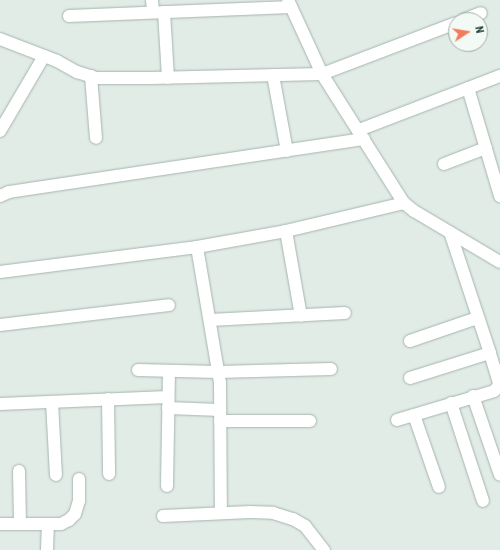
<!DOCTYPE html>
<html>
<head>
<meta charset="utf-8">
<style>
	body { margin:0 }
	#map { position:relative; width:500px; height:550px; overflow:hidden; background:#e2ece7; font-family:"Roboto Condensed",sans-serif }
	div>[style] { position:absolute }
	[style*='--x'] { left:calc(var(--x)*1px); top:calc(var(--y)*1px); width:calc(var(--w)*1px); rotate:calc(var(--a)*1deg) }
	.roads { filter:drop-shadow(0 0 1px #a5b4ae) drop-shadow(0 0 1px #a5b4ae) }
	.street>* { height:12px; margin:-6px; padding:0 6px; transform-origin:6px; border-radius:6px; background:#fff }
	span { translate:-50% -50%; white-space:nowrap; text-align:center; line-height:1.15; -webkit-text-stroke:3px #f3f9f5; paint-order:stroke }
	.north { position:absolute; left:448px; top:12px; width:40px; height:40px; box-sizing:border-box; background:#f3f9f5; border:1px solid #9faea8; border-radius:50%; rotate:78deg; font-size:11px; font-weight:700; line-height:16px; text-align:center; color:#223d35 }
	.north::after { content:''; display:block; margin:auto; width:14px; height:18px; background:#f17c5b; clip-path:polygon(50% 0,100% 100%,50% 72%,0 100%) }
</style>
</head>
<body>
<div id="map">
	<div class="roads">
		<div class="street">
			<div style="--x:152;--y:0;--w:12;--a:85"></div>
			<div style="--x:288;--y:0;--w:81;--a:65.3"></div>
			<div style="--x:322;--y:74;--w:153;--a:57.6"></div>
			<div style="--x:404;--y:203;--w:13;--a:39"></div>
			<div style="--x:414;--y:211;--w:100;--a:30.7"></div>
			<div style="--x:164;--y:12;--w:66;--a:86.5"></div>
			<div style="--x:69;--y:16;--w:222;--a:-2.3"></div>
			<div style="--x:463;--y:20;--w:19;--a:-21"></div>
			<div style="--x:0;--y:39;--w:61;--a:21.1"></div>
			<div style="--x:57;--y:61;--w:23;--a:29"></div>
			<div style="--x:77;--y:72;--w:21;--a:17"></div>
			<div style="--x:97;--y:78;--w:54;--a:0"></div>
			<div style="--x:151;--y:78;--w:171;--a:-1.3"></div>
			<div style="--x:322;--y:74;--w:143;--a:-20.8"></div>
			<div style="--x:273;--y:75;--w:77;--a:79.6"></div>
			<div style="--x:91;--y:76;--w:62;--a:85.4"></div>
			<div style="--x:468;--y:88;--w:113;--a:73.5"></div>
			<div style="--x:359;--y:130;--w:151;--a:-21"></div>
			<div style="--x:0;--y:131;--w:87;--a:-59.6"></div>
			<div style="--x:444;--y:164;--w:45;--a:-20.9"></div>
			<div style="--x:0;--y:196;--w:10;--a:-24"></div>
			<div style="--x:9;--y:192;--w:359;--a:-8.5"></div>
			<div style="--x:286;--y:231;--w:86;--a:80"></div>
			<div style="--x:197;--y:247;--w:138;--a:80.4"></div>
			<div style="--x:220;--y:383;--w:130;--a:89.6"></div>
			<div style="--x:0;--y:272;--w:199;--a:-7.2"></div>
			<div style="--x:197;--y:247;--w:90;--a:-10.2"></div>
			<div style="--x:286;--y:231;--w:121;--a:-13.3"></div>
			<div style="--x:210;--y:320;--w:135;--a:-3"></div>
			<div style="--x:0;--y:325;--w:170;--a:-6.7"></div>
			<div style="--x:410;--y:341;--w:71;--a:-18.9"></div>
			<div style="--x:138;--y:370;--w:80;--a:1.4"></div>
			<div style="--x:218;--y:372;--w:113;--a:-1.5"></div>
			<div style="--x:410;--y:378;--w:84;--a:-17.4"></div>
			<div style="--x:473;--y:396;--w:83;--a:71.1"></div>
			<div style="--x:108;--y:399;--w:75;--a:89.2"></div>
			<div style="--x:52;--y:402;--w:73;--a:86.9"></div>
			<div style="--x:451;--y:403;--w:103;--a:71.9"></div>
			<div style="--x:0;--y:404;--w:168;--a:-2.4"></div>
			<div style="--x:168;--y:408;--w:52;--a:2.2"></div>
			<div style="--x:414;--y:415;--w:76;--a:70.9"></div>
			<div style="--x:397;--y:420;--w:101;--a:-16.6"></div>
			<div style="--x:494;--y:391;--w:6;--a:-45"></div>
			<div style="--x:498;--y:387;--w:4;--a:-76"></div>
			<div style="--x:499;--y:383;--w:31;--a:-107"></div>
			<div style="--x:490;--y:353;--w:127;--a:-108.3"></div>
			<div style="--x:220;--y:421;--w:90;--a:0"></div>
			<div style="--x:19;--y:471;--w:53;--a:88.9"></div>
			<div style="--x:167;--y:486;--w:115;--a:-89"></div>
			<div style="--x:163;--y:516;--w:87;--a:-2.6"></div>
			<div style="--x:250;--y:512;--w:23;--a:2"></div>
			<div style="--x:273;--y:513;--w:21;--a:17"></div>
			<div style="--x:293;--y:519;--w:14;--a:30"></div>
			<div style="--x:305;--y:526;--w:31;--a:52"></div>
			<div style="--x:0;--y:524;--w:61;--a:0"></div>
			<div style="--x:61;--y:524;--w:9;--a:-27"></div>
			<div style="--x:69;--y:520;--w:8;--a:-45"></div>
			<div style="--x:75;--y:514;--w:14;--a:-73"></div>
			<div style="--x:79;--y:501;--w:22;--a:-90"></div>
			<div style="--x:47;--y:550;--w:26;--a:-88"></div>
		</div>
	</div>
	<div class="north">N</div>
</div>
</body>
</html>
